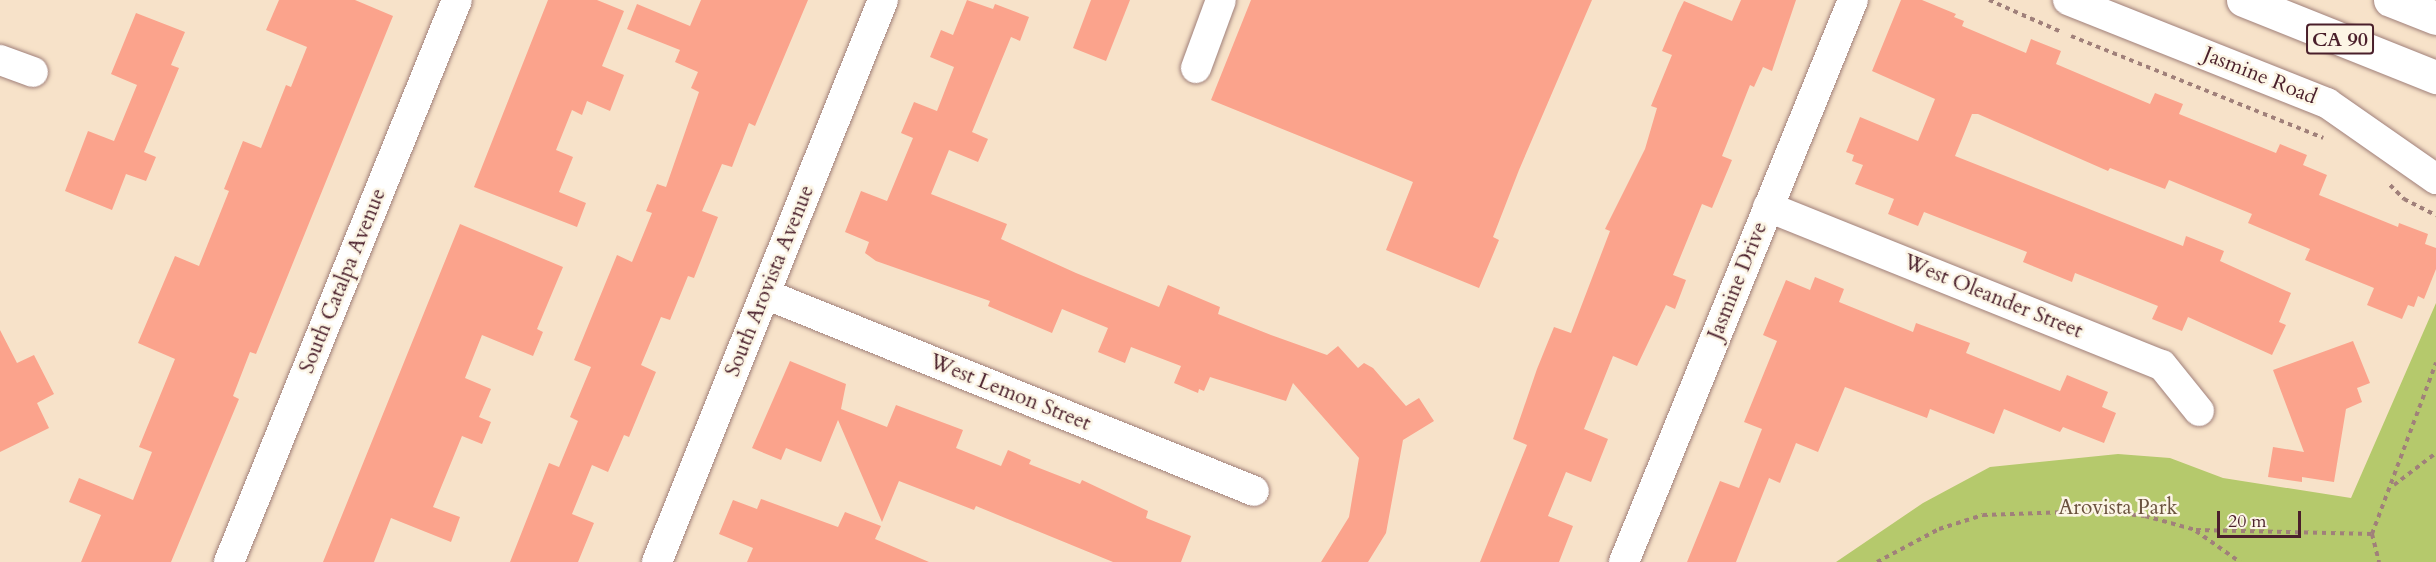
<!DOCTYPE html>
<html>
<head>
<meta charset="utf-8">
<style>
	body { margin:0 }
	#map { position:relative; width:2436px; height:562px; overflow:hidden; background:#f7e2c9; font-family:Cardo,serif }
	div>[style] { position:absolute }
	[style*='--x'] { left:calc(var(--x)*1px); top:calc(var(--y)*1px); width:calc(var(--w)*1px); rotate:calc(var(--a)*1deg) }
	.green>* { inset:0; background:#b5c96c }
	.building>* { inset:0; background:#fba38c }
	.path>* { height:4px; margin-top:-2px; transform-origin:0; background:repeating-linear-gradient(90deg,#a0807a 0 4.5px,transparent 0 9px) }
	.roads { filter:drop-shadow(0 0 2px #a0807a) drop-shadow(0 0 2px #a0807a) }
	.minor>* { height:30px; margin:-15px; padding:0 15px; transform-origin:15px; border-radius:15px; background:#fff }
	.major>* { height:33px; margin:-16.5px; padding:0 16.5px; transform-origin:16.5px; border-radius:16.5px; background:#fff }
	span { translate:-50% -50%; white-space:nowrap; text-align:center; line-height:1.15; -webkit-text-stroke:5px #fcf5e5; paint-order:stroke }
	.shield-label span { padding:2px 4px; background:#fcf5e5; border:2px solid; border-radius:4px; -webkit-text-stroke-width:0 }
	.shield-label { font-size:20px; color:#4a1f2b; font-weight:700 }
	.street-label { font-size:21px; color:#4a1f2b }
	.park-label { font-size:21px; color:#6a523e }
	.scale { position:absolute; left:2217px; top:511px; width:84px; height:27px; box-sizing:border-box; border:3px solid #4a1f2b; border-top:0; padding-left:8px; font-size:18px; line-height:21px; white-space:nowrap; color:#4a1f2b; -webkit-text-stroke:4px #fcf5e5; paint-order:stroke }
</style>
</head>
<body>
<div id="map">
	<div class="green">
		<div style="clip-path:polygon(2436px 303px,2436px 562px,1836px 562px,1923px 503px,1990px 467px,2118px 454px,2170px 458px,2223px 478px,2351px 498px)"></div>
	</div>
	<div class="building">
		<div style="clip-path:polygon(279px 0,355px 0,393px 16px,256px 354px,250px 352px,233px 396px,239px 399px,171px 562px,81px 562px,101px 515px,69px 502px,79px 478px,133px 500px,152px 452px,139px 447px,175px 359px,138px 343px,175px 256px,199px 266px,229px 191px,224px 189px,243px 141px,261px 148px,286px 85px,291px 87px,307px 47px,266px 30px)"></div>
		<div style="clip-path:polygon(548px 0,597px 0,624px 11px,602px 66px,624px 75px,610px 111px,587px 101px,582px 115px,572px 110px,556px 150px,573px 157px,559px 192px,586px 203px,577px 227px,474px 187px)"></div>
		<div style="clip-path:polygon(701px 0,808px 0,755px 126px,749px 123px,732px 167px,722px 164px,702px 211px,718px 217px,694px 278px,688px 276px,670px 320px,661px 317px,641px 365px,656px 372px,629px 437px,624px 435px,608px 472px,592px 465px,572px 514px,594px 523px,578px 562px,510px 562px,549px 463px,559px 467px,578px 421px,570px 417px,591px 367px,574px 360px,617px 255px,632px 262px,652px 213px,646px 211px,657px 184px,666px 187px,699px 92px,691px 88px,698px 72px,675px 62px,680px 50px,627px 29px,637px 4px,690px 26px)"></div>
		<div style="clip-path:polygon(967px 0,993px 9px,995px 4px,1029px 17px,1020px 41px,1011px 37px,972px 132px,988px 139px,978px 162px,949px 150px,931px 194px,1007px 224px,1001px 239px,1076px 273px,1159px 307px,1168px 285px,1220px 307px,1218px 314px,1271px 335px,1327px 355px,1338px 346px,1358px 368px,1364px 363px,1373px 368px,1406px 406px,1419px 398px,1434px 421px,1403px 440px,1386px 533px,1368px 562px,1321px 562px,1349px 517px,1359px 458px,1293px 383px,1286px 401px,1210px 377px,1204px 391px,1199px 389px,1198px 393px,1174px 383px,1181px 366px,1131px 347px,1125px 363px,1098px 352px,1108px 328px,1062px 309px,1052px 333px,988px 306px,990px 301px,876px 261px,865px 253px,869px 242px,845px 232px,861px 191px,887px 201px,913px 138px,901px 133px,914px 102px,937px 111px,954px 67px,930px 57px,941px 30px,953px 35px)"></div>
		<div style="clip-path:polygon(1091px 0,1130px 0,1106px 61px,1073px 48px)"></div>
		<div style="clip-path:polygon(1251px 0,1592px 0,1519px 170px,1493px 237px,1499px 240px,1479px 288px,1386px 250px,1413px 182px,1211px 100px)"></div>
		<div style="clip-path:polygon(1741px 0,1796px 0,1772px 71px,1763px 67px,1754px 87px,1750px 85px,1722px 156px,1732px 160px,1712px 208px,1702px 204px,1673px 275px,1686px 280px,1675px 309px,1666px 305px,1637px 366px,1613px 356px,1584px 429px,1608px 439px,1591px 482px,1566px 472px,1548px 516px,1573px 526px,1559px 562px,1480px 562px,1527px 445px,1513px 439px,1537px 369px,1554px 327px,1571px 333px,1610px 231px,1605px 229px,1645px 149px,1657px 108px,1651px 106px,1672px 55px,1662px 51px,1678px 13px,1684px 1px,1732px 21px)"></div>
		<div style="clip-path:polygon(1901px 0,1922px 0,1956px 14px,1954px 17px,1964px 21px,1962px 26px,2026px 53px,2031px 39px,2061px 51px,2056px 64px,2150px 104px,2155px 93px,2183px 104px,2179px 114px,2276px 153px,2280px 144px,2307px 155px,2303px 165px,2327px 175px,2319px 195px,2398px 227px,2399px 223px,2428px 234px,2425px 244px,2436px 248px,2436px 269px,2424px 299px,2418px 296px,2414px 307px,2408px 305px,2402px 319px,2367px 305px,2374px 288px,2305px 260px,2310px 249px,2248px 223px,2252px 214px,2169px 180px,2165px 189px,2110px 168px,2108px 171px,1978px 114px,1972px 114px,1955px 156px,2183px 246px,2186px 236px,2224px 251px,2220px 261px,2291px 293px,2279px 322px,2286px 325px,2272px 355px,2188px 317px,2182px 331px,2152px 319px,2158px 306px,2075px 273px,2072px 282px,2023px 262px,2027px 252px,1924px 212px,1918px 226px,1888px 214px,1894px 199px,1855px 184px,1863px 165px,1852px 161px,1854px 155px,1846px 152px,1860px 117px,1918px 141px,1935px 99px,1872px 71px)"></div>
		<div style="clip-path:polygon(136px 13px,185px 32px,171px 65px,179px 68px,144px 152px,156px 157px,146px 181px,126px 174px,112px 210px,65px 191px,88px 131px,114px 141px,137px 85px,111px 74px)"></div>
		<div style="clip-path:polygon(460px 224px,563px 267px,537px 329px,543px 332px,533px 356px,482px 335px,465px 378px,491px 389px,479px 417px,491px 422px,482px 444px,462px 436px,433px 507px,460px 517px,451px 542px,391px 518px,374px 562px,323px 562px)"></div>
		<div style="clip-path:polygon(1815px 277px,1844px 289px,1839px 302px,1913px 332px,1916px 323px,1970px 343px,1966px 353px,2060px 391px,2067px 375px,2108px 392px,2102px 407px,2116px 413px,2104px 443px,2063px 427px,2060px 432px,2004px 409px,1994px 434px,1930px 409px,1927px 418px,1845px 387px,1818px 452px,1796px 443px,1780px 483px,1769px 478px,1736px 562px,1687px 562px,1720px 481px,1739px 488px,1762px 429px,1744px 422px,1777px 341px,1763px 335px,1786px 280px,1810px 290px)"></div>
		<div style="clip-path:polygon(0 330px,17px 363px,34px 355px,54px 394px,37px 403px,49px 428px,0 452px)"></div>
		<div style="clip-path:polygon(2353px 341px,2370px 383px,2357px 388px,2362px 402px,2346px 409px,2334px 482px,2302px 477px,2302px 482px,2268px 477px,2273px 447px,2304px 452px,2273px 370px)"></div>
		<div style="clip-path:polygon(790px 361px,846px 384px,841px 409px,887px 427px,896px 405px,963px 430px,956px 448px,1001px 466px,1008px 450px,1031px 460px,1029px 464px,1080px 484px,1082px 480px,1148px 511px,1146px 518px,1191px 536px,1181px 562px,1113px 562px,976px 506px,974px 510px,899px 481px,882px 522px,838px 420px,821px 462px,786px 448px,781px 460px,752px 448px)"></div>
		<div style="clip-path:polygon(761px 499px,838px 527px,845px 512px,881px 526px,875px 539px,929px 562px,747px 562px,753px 548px,719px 534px,733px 500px,757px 509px)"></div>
	</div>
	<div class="path">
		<div style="--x:1989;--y:0;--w:77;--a:23.9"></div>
		<div style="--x:2071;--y:36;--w:272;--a:22"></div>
		<div style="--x:2390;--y:185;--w:20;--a:45"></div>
		<div style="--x:2404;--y:199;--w:36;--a:27"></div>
		<div style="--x:2394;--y:485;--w:53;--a:-37.3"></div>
		<div style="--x:2196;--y:531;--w:54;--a:35.2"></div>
		<div style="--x:2372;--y:534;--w:29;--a:76"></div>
		<div style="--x:1877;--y:562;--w:70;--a:-28"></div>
		<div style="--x:1939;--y:529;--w:46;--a:-17.7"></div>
		<div style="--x:1983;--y:515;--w:113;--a:-2"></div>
		<div style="--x:2096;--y:511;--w:49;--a:5.8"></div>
		<div style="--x:2145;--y:516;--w:53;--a:15.4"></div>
		<div style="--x:2196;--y:530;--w:176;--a:1.3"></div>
		<div style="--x:2372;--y:534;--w:183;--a:-69.5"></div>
	</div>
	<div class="roads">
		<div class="minor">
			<div style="--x:2068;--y:0;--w:279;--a:21.7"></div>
			<div style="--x:2327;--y:103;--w:133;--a:34.9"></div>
			<div style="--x:0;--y:60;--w:35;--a:20"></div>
			<div style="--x:1196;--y:68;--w:72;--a:-69.8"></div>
			<div style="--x:1768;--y:207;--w:424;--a:21.9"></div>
			<div style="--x:2162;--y:365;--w:59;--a:51.2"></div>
			<div style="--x:765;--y:294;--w:527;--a:21.94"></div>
			<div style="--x:229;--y:562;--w:606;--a:-67.92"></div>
			<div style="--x:657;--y:562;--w:606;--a:-68.09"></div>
			<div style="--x:1624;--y:562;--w:607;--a:-67.83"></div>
		</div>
		<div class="major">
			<div style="--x:2243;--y:0;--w:208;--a:21.8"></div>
			<div style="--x:2390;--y:0;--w:49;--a:21.4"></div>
		</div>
	</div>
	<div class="shield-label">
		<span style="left:2340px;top:39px">CA 90</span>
	</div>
	<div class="street-label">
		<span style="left:2260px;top:76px;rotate:22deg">Jasmine Road</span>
		<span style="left:343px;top:281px;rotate:-68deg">South Catalpa Avenue</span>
		<span style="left:770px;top:281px;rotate:-68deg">South Arovista Avenue</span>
		<span style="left:1738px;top:281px;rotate:-68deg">Jasmine Drive</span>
		<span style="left:1993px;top:297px;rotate:22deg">West Oleander Street</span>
		<span style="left:1010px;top:393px;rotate:22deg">West Lemon Street</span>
	</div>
	<div class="park-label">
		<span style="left:2118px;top:508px">Arovista Park</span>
	</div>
	<div class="scale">20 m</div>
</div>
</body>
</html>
